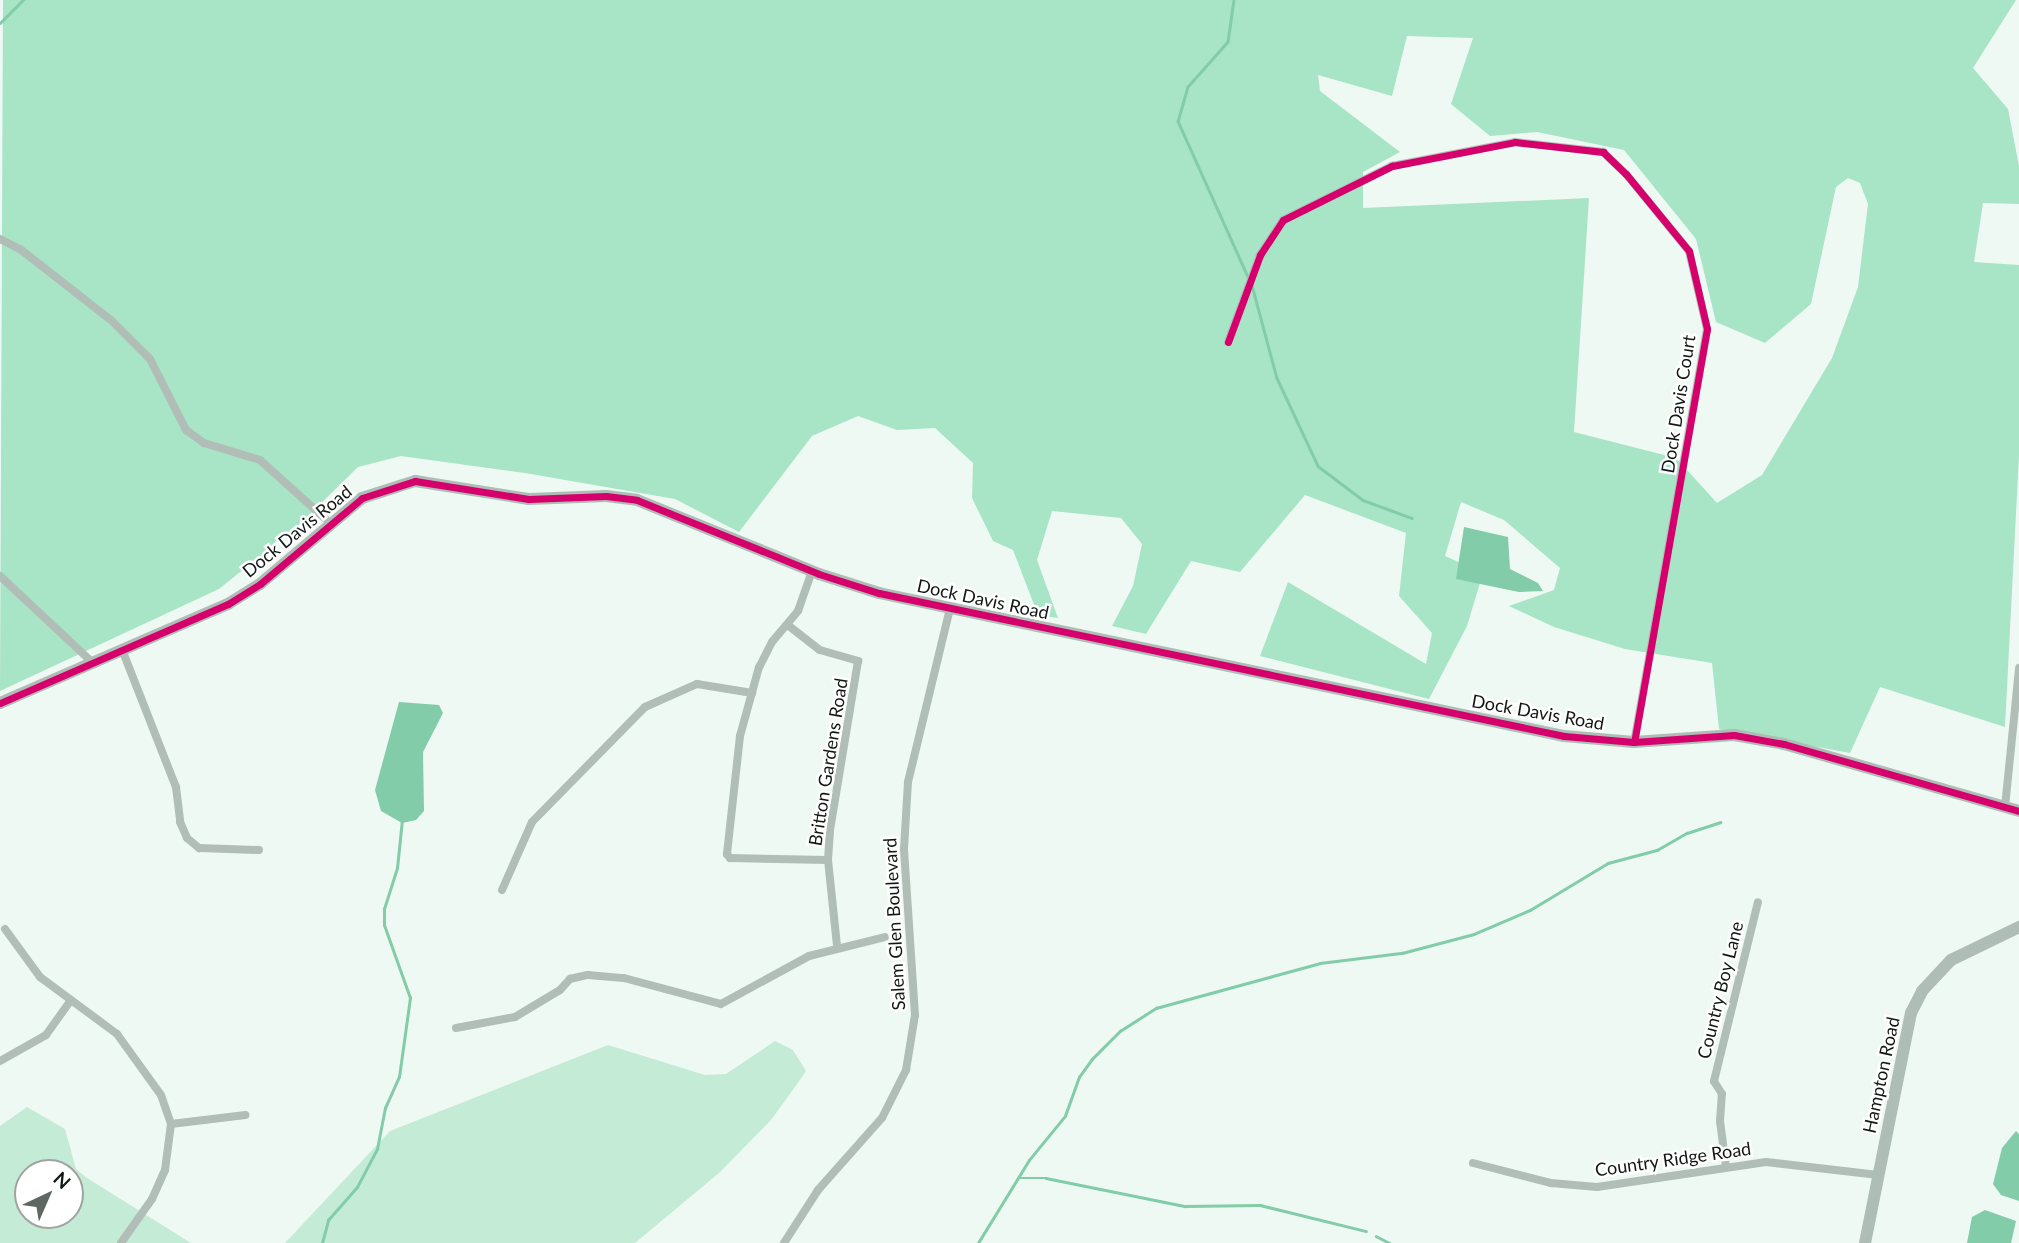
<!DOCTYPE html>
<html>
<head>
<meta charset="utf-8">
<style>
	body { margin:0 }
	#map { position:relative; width:2019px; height:1243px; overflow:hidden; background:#eef9f3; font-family:Lato,sans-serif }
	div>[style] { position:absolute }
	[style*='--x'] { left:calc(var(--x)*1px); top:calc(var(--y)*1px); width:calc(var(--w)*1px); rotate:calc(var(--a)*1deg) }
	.green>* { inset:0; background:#c4ebd6 }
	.forest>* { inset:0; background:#a8e4c6 }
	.water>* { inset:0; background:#82cca9 }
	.stream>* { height:2.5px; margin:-1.25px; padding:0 1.25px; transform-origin:1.25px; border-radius:1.25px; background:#82cca9 }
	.street>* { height:8px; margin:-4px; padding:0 4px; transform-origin:4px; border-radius:4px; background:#b1beb7 }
	.secondary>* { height:12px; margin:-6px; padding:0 6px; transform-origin:6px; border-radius:6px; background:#aebdb5 }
	.cycleway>* { height:7px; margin:-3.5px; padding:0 3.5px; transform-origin:3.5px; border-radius:3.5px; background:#d6006c }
	span { translate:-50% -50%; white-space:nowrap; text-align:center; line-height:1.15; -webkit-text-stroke:5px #fff; paint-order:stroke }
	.street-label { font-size:18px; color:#111814 }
	.north { position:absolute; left:14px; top:1159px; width:70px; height:70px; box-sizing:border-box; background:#fff; border:2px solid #a0a3a1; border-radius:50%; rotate:44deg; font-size:19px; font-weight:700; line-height:28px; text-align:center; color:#111814 }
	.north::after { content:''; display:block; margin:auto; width:24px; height:32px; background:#5e6762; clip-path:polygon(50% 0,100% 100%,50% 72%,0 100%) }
</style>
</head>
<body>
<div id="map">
	<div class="green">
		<div style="clip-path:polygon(775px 1041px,793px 1050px,806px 1071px,800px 1080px,771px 1120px,719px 1173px,635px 1243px,285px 1243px,390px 1131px,608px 1045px,705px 1075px,726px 1074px)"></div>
		<div style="clip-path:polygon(evenodd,27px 1107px,65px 1129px,76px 1169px,87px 1178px,191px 1243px,0 1243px,0 1126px,27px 1107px,28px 1173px,70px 1173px,70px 1215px,28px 1215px,28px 1173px)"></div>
	</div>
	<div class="forest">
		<div style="clip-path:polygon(evenodd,2016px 0,1973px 68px,2008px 109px,2019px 166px,2019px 204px,1983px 203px,1974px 262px,2019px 265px,2019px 455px,2005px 727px,1880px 687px,1850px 753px,1719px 729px,1712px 663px,1625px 649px,1554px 627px,1509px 606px,1554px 590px,1560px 568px,1504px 520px,1461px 502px,1445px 556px,1483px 573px,1467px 626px,1429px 699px,1260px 656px,1288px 582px,1426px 664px,1432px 633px,1399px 596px,1406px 533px,1305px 495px,1240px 572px,1191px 561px,1146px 634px,1112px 626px,1133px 586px,1142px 544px,1121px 518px,1052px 511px,1037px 560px,1058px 618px,1038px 615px,1013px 550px,993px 541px,972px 498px,973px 463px,935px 428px,897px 430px,858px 416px,812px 436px,739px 532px,675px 499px,525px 473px,401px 456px,358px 467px,300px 524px,219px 589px,0 691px,3px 0,2016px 0,1407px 36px,1473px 38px,1451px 104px,1490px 136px,1537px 132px,1624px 150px,1696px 239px,1716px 322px,1765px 343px,1811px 304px,1836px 187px,1848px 178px,1860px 183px,1868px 204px,1858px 287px,1832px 358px,1762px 475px,1717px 503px,1676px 458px,1574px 432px,1589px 198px,1363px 208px,1363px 172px,1400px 152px,1320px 91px,1318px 75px,1392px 96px,1407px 36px)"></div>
	</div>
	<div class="water">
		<div style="clip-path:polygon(1464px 527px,1508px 537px,1510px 569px,1538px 583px,1543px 591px,1519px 592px,1456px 579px)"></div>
		<div style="clip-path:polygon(399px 702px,439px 705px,443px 713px,423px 752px,424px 811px,416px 820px,402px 823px,381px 811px,375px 790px)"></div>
		<div style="clip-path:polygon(2016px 1131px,2019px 1134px,2019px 1201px,2001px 1195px,1993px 1184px,2002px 1148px)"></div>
		<div style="clip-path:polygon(1985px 1210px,2016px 1221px,2011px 1243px,1967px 1243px,1972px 1217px)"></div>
	</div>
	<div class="stream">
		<div style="--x:1234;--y:0;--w:42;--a:98.1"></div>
		<div style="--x:1228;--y:42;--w:60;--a:131.6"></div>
		<div style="--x:1188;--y:87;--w:35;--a:106"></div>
		<div style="--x:1178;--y:121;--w:173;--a:65.8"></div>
		<div style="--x:0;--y:23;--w:33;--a:-45"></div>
		<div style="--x:1252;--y:285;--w:96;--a:75"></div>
		<div style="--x:1277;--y:378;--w:97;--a:65"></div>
		<div style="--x:1318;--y:466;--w:56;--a:37.1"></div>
		<div style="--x:1363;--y:500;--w:52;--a:20.2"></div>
		<div style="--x:1019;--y:1178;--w:27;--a:0"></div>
		<div style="--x:1046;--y:1178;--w:142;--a:11.4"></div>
		<div style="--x:1185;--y:1206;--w:75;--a:-0.8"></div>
		<div style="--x:1260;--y:1205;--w:109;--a:13.8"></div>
		<div style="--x:1376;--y:1236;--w:16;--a:27"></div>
		<div style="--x:322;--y:1243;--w:24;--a:-75"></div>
		<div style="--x:328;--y:1220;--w:44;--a:-48.7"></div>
		<div style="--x:357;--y:1187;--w:43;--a:-62.2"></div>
		<div style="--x:377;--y:1149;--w:42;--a:-79"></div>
		<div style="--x:385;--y:1108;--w:34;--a:-66"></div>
		<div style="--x:399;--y:1077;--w:80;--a:-82.1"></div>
		<div style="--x:410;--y:998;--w:77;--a:-109.6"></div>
		<div style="--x:384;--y:925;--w:16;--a:-90"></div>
		<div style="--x:384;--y:909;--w:43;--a:-72.4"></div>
		<div style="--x:397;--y:868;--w:48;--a:-84.1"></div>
		<div style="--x:978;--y:1243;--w:97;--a:-58.4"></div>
		<div style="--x:1029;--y:1160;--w:57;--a:-50.7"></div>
		<div style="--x:1065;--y:1116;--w:41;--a:-70.3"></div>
		<div style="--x:1079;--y:1077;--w:22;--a:-54"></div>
		<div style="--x:1092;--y:1059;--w:40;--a:-45"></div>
		<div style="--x:1120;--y:1031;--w:43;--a:-32.6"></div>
		<div style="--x:1156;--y:1008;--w:170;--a:-15.3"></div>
		<div style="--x:1320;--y:963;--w:83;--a:-7"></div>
		<div style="--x:1402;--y:953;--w:74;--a:-14.8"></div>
		<div style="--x:1474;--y:934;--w:61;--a:-23.2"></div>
		<div style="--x:1530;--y:910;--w:91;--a:-31.1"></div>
		<div style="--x:1608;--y:863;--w:51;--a:-14.9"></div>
		<div style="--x:1657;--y:850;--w:34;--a:-30"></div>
		<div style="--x:1687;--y:833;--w:35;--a:-18"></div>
	</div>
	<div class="street">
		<div style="--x:0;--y:239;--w:22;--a:27"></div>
		<div style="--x:20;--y:249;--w:115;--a:38"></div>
		<div style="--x:111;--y:320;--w:55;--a:45"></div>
		<div style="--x:150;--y:359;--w:80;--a:63.1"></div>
		<div style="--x:186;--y:430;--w:22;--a:36"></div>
		<div style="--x:204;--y:443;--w:59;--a:16.9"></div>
		<div style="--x:260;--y:460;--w:94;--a:42"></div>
		<div style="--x:1228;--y:342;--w:93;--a:-69.8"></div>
		<div style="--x:1260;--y:255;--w:42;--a:-56.7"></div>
		<div style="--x:1283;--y:220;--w:122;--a:-26.4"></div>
		<div style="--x:1392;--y:166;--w:125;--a:-11"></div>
		<div style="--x:1515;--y:142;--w:89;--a:6.5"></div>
		<div style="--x:1603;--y:152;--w:32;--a:44"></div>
		<div style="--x:1626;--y:174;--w:99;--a:50.7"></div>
		<div style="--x:1689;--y:251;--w:80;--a:77"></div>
		<div style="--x:1707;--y:329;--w:419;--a:100"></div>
		<div style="--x:812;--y:571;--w:42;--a:109.3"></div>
		<div style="--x:798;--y:611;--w:40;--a:130"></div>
		<div style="--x:772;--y:642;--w:28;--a:117"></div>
		<div style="--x:759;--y:667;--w:72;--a:105.4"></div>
		<div style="--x:740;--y:736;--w:119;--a:96.3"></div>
		<div style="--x:727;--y:854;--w:5;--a:53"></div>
		<div style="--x:730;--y:858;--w:98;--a:1.2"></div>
		<div style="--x:0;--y:576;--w:129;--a:43.1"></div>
		<div style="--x:789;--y:626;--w:39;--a:38"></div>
		<div style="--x:820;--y:650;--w:40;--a:16"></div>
		<div style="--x:858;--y:661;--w:172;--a:99.4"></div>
		<div style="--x:830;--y:831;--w:29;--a:94"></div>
		<div style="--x:828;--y:860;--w:86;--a:84"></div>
		<div style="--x:123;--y:652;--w:145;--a:68.6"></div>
		<div style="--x:176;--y:787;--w:35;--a:83"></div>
		<div style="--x:180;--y:822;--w:17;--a:66"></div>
		<div style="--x:187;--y:838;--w:16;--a:40"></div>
		<div style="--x:199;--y:848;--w:60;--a:1.9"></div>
		<div style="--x:2005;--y:807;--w:140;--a:-84.2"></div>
		<div style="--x:502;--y:890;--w:74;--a:-66.2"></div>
		<div style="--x:532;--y:822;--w:161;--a:-45.5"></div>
		<div style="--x:645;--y:707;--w:57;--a:-23.9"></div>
		<div style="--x:697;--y:684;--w:56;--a:9.3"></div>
		<div style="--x:5;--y:929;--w:59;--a:53.9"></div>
		<div style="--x:40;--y:977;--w:96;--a:36.5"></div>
		<div style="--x:117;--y:1034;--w:75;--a:54.2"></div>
		<div style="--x:161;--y:1095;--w:31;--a:71"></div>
		<div style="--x:171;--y:1124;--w:46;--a:97.4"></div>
		<div style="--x:165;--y:1170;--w:32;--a:114"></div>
		<div style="--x:152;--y:1199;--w:54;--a:125.2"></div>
		<div style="--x:456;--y:1028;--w:60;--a:-10.6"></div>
		<div style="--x:515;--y:1017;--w:52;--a:-31"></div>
		<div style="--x:560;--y:990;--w:15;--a:-48"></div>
		<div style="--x:570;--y:979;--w:18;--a:-13"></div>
		<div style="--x:588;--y:975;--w:36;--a:5"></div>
		<div style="--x:624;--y:978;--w:100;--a:15"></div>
		<div style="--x:721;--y:1004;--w:100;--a:-28.6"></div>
		<div style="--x:809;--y:956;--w:78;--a:-14"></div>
		<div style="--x:0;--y:1061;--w:53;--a:-29.5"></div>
		<div style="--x:46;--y:1035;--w:43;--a:-54.5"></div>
		<div style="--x:171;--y:1124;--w:75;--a:-6.9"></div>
		<div style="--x:1473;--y:1163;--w:81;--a:14.4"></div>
		<div style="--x:1551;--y:1183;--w:46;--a:5"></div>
		<div style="--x:1597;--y:1187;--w:171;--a:-8.4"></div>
		<div style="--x:1766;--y:1162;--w:113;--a:6.6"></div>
		<div style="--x:1726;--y:1167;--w:46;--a:-97.4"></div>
		<div style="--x:1720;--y:1121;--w:27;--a:-86"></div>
		<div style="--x:1722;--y:1094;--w:15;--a:-122"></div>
		<div style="--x:1714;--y:1081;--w:184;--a:-76.2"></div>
		<div style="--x:784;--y:1243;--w:63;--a:-57.3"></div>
		<div style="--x:818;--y:1190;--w:96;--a:-48.4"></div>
		<div style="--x:882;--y:1118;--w:54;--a:-63.4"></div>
		<div style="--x:906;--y:1070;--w:56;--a:-80.7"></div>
		<div style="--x:915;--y:1015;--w:166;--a:-93.8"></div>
		<div style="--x:904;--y:849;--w:67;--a:-86.6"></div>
		<div style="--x:908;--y:782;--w:178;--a:-76.4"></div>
	</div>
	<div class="secondary">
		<div style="--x:0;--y:703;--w:249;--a:-23.5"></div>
		<div style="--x:228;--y:604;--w:38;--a:-32"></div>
		<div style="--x:260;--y:584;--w:133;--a:-40.1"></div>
		<div style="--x:362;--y:498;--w:56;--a:-17.8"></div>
		<div style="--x:415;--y:481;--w:115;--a:9"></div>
		<div style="--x:529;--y:499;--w:77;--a:-2.2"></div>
		<div style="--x:606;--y:496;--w:31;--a:7"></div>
		<div style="--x:637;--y:500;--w:196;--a:22.1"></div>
		<div style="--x:819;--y:574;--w:63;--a:17.6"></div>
		<div style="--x:879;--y:593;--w:700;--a:11.79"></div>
		<div style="--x:1564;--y:736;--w:70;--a:4.9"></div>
		<div style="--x:1634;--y:742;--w:100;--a:-4"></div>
		<div style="--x:1734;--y:735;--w:51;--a:10.2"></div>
		<div style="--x:1784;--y:744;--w:244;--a:15.9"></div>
		<div style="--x:1865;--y:1243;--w:235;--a:-78.7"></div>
		<div style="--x:1911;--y:1013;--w:25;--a:-63"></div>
		<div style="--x:1922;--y:991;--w:42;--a:-46.9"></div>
		<div style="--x:1951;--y:960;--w:76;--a:-25.9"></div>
	</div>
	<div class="cycleway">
		<div style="--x:1228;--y:342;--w:93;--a:-69.8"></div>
		<div style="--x:1260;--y:255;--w:42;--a:-56.7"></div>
		<div style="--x:1283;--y:220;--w:122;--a:-26.4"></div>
		<div style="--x:1392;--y:166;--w:125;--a:-11"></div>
		<div style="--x:1515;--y:142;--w:89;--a:6.5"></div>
		<div style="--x:1603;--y:152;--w:32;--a:44"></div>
		<div style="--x:1626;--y:174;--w:99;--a:50.7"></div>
		<div style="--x:1689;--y:251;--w:80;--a:77"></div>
		<div style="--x:1707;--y:329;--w:419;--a:100"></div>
		<div style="--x:0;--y:703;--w:249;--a:-23.5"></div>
		<div style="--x:228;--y:604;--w:38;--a:-32"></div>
		<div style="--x:260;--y:584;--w:133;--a:-40.1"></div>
		<div style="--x:362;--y:498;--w:56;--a:-17.8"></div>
		<div style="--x:415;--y:481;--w:115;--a:9"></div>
		<div style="--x:529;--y:499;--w:77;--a:-2.2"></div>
		<div style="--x:606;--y:496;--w:31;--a:7"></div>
		<div style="--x:637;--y:500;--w:196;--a:22.1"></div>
		<div style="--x:819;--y:574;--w:63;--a:17.6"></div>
		<div style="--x:879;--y:593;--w:700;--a:11.79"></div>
		<div style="--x:1564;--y:736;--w:70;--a:4.9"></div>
		<div style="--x:1634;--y:742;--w:100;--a:-4"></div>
		<div style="--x:1734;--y:735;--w:51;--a:10.2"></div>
		<div style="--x:1784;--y:744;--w:244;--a:15.9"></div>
	</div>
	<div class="street-label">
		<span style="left:1678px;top:404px;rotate:-81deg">Dock Davis Court</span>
		<span style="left:297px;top:531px;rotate:-39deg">Dock Davis Road</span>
		<span style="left:983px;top:599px;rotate:12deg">Dock Davis Road</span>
		<span style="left:1538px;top:712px;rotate:10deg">Dock Davis Road</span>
		<span style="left:828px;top:762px;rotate:-81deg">Britton Gardens Road</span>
		<span style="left:894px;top:924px;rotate:-93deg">Salem Glen Boulevard</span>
		<span style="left:1720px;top:990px;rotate:-76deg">Country Boy Lane</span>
		<span style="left:1881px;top:1075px;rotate:-78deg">Hampton Road</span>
		<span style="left:1673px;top:1159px;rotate:-8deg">Country Ridge Road</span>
	</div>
	<div class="north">N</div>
</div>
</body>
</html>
